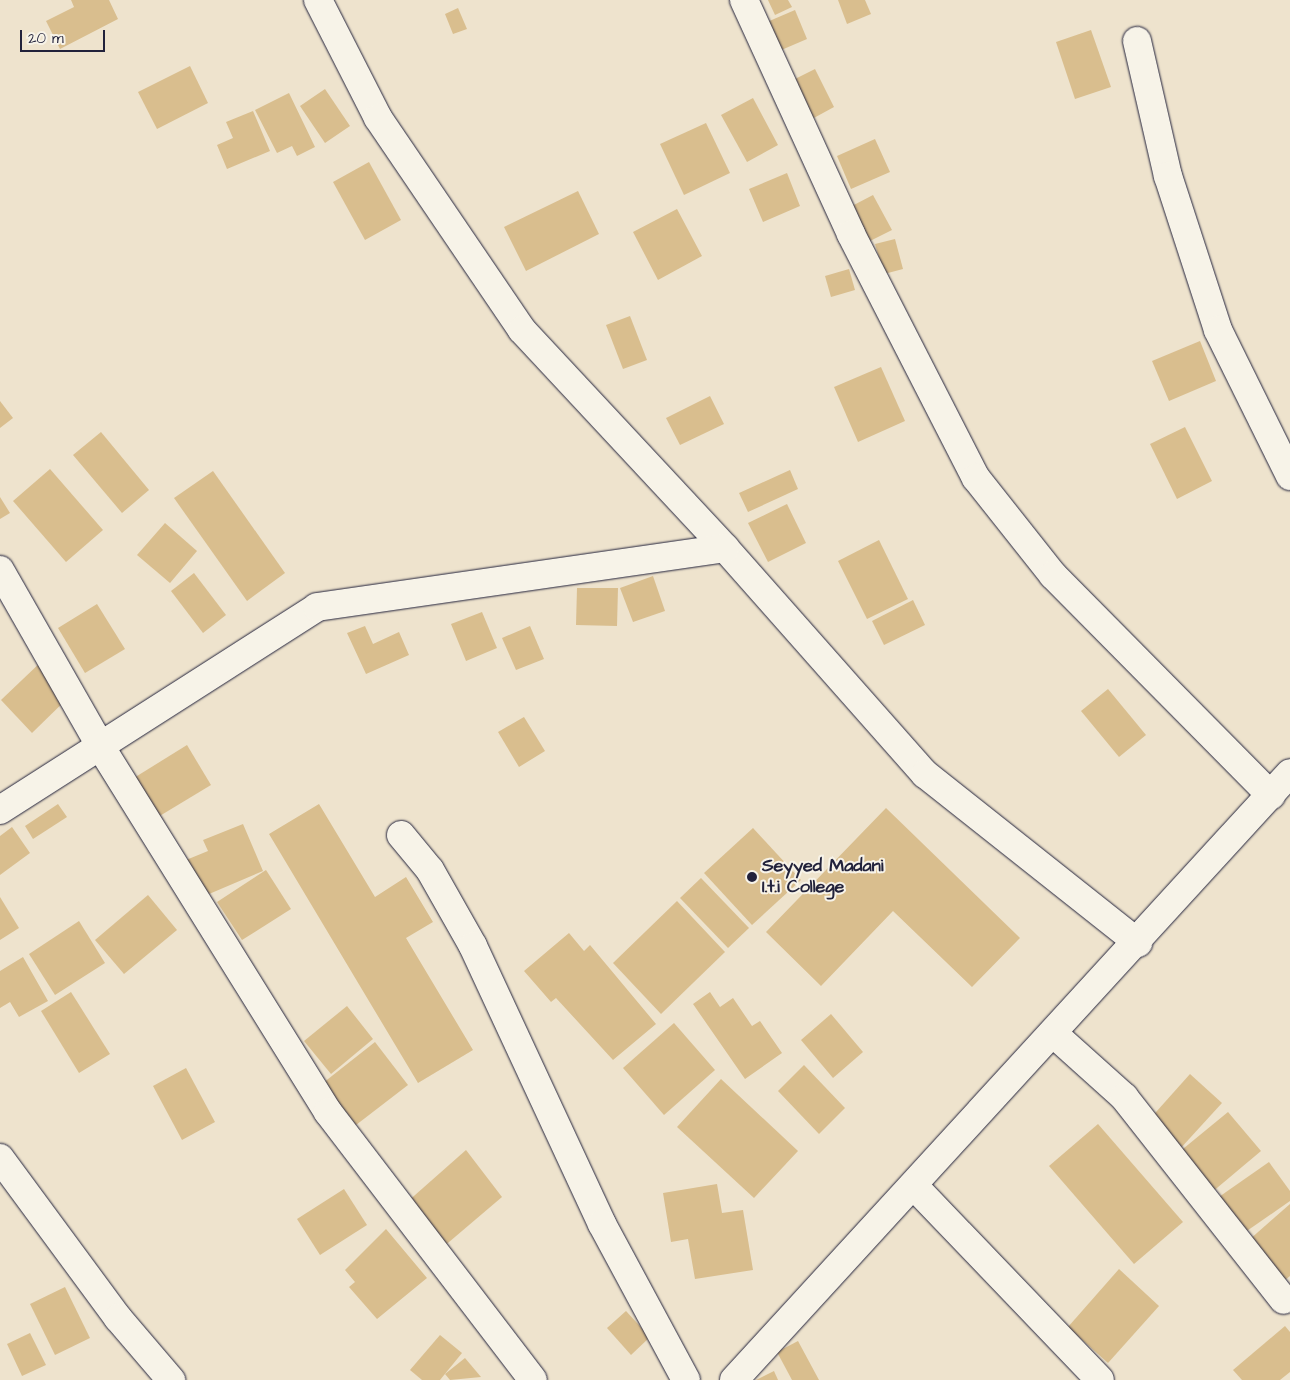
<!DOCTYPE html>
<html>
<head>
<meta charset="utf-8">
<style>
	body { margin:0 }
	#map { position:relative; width:1290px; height:1380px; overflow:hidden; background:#eee3cd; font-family:"Architects Daughter",sans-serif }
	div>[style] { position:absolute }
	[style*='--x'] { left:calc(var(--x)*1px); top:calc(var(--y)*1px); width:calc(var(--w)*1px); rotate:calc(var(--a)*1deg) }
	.building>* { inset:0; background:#d9be8e }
	.roads { filter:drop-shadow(0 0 1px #22223b) drop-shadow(0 0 1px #22223b) }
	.minor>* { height:28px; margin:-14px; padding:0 14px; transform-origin:14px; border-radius:14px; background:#f7f3e8 }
	.dots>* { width:14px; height:14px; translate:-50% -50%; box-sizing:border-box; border:2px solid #f7f3e8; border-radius:50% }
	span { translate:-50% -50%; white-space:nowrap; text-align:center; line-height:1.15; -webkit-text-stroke:4px #f7f3e8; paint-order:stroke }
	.poi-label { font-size:18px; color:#22223b; font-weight:700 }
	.left { translate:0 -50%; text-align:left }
	.scale { position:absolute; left:20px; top:30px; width:85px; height:22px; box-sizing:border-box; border:2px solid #22223b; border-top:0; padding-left:6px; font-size:15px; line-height:18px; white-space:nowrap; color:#22223b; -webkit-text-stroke:4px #f7f3e8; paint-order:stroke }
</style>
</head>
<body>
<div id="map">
	<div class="building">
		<div style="clip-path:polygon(71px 0,109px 0,118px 19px,60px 49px,46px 21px,74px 7px)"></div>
		<div style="clip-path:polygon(768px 0,788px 0,792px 7px,775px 15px)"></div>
		<div style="clip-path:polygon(838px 0,865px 0,871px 14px,847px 24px)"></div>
		<div style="clip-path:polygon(458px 8px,467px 29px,453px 34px,445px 14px)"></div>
		<div style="clip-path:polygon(795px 10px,807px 39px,779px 51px,767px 22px)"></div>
		<div style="clip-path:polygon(1091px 30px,1111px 87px,1075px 99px,1056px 42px)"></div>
		<div style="clip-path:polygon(190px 66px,208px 103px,157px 129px,138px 92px)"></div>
		<div style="clip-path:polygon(815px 69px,834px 107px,812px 119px,793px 80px)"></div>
		<div style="clip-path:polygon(325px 89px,350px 126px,325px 143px,300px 106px)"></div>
		<div style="clip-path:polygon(289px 93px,315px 147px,297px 156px,292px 146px,277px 153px,255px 110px)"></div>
		<div style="clip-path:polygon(753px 98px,778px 145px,747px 162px,721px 115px)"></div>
		<div style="clip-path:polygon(253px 111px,270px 151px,227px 169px,217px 145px,233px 138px,226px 122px)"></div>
		<div style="clip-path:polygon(706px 123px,730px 173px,684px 195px,660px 144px)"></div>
		<div style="clip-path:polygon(875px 139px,890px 172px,851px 189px,837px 156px)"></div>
		<div style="clip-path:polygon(369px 162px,401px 220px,365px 240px,333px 182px)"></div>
		<div style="clip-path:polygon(787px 173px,800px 206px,763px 222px,749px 189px)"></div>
		<div style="clip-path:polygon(578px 191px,599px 234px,526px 271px,504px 227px)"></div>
		<div style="clip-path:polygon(873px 195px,892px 230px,868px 242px,850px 207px)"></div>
		<div style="clip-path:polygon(677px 209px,702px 256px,658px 280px,633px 232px)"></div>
		<div style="clip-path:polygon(895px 239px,903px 269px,884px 274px,875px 244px)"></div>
		<div style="clip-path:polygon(849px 269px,855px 290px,831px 297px,825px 276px)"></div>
		<div style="clip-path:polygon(630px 316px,647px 360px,623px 369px,606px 325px)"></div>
		<div style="clip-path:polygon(1200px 341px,1216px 381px,1169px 401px,1152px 361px)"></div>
		<div style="clip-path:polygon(881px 367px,905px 421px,858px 442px,834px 387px)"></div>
		<div style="clip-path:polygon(710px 396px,724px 424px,680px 445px,666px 418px)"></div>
		<div style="clip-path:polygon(0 401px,13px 418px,0 428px)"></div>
		<div style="clip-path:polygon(1185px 427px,1212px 481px,1177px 499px,1150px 444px)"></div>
		<div style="clip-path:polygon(101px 432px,149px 490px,122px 513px,73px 455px)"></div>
		<div style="clip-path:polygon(50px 469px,103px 530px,66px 562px,13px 501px)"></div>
		<div style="clip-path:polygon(790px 470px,798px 489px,748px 512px,739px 493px)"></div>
		<div style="clip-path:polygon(213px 471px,285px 573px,247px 601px,174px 498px)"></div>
		<div style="clip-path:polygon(0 497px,10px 513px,0 519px)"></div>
		<div style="clip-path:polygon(787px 504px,806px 543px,768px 562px,748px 523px)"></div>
		<div style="clip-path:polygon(165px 523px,197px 551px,170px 583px,137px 555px)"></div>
		<div style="clip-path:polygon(879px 540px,908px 599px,867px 619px,838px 561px)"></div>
		<div style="clip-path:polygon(194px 573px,226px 615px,203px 633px,171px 591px)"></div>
		<div style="clip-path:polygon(653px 576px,665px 611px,633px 622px,620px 588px)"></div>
		<div style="clip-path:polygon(577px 588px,618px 588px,617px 626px,576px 625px)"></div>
		<div style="clip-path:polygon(913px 600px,925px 625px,884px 645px,872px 621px)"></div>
		<div style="clip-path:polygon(97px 604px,125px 649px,85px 673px,58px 628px)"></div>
		<div style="clip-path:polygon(482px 612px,497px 648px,466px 661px,451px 624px)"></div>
		<div style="clip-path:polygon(365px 626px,373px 644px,399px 632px,409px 655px,366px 674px,347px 633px)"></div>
		<div style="clip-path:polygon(530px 626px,544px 659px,516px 670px,502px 638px)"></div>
		<div style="clip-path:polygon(43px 660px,74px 692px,32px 733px,1px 700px)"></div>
		<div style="clip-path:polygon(1108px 689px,1146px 735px,1119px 757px,1081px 711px)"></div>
		<div style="clip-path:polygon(524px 717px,545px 751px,519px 767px,498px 732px)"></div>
		<div style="clip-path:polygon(187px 745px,211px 785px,153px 820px,129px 781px)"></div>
		<div style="clip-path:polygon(58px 804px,67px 817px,33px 839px,25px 826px)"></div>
		<div style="clip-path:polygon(319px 804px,375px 897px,406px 877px,433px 922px,406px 938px,473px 1050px,418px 1083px,269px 834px)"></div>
		<div style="clip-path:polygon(886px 808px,1020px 938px,972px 987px,893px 911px,821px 986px,766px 932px)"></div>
		<div style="clip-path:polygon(243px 824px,263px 871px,202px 897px,186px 860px,208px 851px,203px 840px)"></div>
		<div style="clip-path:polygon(12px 827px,30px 853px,0 875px,0 836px)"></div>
		<div style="clip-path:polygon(753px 828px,801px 880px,752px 925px,704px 873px)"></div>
		<div style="clip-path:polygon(266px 870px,291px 909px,242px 940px,217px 902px)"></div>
		<div style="clip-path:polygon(701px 878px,749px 928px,728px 948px,680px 898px)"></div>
		<div style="clip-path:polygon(148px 895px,177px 930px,124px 974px,95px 940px)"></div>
		<div style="clip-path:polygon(0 897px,19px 928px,0 940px)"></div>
		<div style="clip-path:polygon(677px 901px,725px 952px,661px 1014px,613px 963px)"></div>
		<div style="clip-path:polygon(79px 921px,105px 963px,55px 995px,29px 954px)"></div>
		<div style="clip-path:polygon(569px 933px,584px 951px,590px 945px,656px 1024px,613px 1060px,556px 998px,551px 1002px,524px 971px)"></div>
		<div style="clip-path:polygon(23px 957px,48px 1001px,19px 1017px,10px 1002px,0 1008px,0 971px)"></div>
		<div style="clip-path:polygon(71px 992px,110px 1054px,79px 1073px,41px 1011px)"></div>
		<div style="clip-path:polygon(710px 992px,720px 1007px,733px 998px,752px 1026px,760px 1021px,782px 1053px,745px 1079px,693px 1004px)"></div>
		<div style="clip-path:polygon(347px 1006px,373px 1039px,331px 1074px,304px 1041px)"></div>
		<div style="clip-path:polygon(831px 1014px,863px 1052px,833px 1078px,801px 1040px)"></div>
		<div style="clip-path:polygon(674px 1023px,715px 1070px,664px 1115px,623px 1068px)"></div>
		<div style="clip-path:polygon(375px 1042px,408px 1085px,356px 1125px,323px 1083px)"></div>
		<div style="clip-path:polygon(804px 1065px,845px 1108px,819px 1134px,778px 1091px)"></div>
		<div style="clip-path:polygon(186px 1068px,215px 1122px,182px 1140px,153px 1086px)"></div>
		<div style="clip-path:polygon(1190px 1074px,1222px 1103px,1179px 1150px,1148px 1121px)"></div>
		<div style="clip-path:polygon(721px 1079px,798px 1151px,754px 1198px,677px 1127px)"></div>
		<div style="clip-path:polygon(1228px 1112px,1261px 1151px,1211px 1193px,1178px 1153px)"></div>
		<div style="clip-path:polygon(1098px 1124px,1183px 1222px,1134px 1264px,1049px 1166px)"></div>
		<div style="clip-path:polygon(466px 1150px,502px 1197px,442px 1248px,406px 1203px)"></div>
		<div style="clip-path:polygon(1269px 1162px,1290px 1191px,1290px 1201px,1241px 1235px,1216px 1199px)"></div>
		<div style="clip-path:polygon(717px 1184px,722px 1213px,743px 1210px,753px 1270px,695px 1279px,688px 1239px,671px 1242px,663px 1193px)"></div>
		<div style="clip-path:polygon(344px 1189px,367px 1225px,320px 1255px,297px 1219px)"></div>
		<div style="clip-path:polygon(1290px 1204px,1290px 1276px,1285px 1280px,1249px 1240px)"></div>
		<div style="clip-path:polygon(386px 1229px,427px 1278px,377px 1319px,349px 1287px,355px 1282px,345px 1270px)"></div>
		<div style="clip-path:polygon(1119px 1269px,1159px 1306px,1108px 1363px,1068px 1327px)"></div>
		<div style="clip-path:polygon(65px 1287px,90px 1338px,55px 1355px,30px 1304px)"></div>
		<div style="clip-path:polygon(626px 1311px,650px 1337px,631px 1355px,607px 1328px)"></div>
		<div style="clip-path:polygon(1285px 1326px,1290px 1332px,1290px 1372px,1280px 1380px,1242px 1380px,1233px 1370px)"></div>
		<div style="clip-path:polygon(30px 1333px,46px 1365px,22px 1376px,7px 1344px)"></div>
		<div style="clip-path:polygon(440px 1335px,462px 1353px,440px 1380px,422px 1380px,410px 1370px)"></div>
		<div style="clip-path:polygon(798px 1341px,819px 1380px,792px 1380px,777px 1352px)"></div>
		<div style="clip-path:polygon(465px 1358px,481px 1377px,450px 1380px,445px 1374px)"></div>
		<div style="clip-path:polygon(774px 1371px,778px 1380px,756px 1380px)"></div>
	</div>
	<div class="roads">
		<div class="minor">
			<div style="--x:318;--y:0;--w:132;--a:63"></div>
			<div style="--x:378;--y:118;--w:256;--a:55.8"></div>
			<div style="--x:522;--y:330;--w:298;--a:47"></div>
			<div style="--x:725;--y:548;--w:302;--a:48.5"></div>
			<div style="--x:925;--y:774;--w:272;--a:38.4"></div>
			<div style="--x:744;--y:0;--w:257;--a:65.4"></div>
			<div style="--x:851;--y:234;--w:274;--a:62.9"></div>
			<div style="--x:976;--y:478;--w:124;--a:51.6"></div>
			<div style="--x:1053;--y:575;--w:310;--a:45.3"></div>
			<div style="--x:1137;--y:41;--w:139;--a:77.1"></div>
			<div style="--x:1168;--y:176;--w:162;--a:72"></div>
			<div style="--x:1218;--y:330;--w:163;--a:63.7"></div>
			<div style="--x:0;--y:570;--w:206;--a:60.3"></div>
			<div style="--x:102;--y:749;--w:428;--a:58.1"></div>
			<div style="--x:328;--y:1112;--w:337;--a:52.6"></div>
			<div style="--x:0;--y:810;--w:376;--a:-32.6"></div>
			<div style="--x:317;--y:607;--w:412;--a:-8.2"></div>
			<div style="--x:401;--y:835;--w:45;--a:50.4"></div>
			<div style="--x:430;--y:870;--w:87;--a:60.5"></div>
			<div style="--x:473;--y:946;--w:306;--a:65.1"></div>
			<div style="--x:602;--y:1224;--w:177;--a:61.7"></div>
			<div style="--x:1055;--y:1035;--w:93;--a:41.9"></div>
			<div style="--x:1124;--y:1097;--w:258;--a:51.8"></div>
			<div style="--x:0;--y:1158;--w:199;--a:53.6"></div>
			<div style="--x:118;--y:1318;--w:82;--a:49.5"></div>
			<div style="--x:915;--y:1187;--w:267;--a:46.2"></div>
			<div style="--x:734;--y:1380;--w:823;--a:-47.51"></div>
		</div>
	</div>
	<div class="dots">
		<div style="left:752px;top:877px;background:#22223b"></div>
	</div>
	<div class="poi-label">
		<span class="left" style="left:762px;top:877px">Seyyed Madani<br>I.t.i College</span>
	</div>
	<div class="scale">20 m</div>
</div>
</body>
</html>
